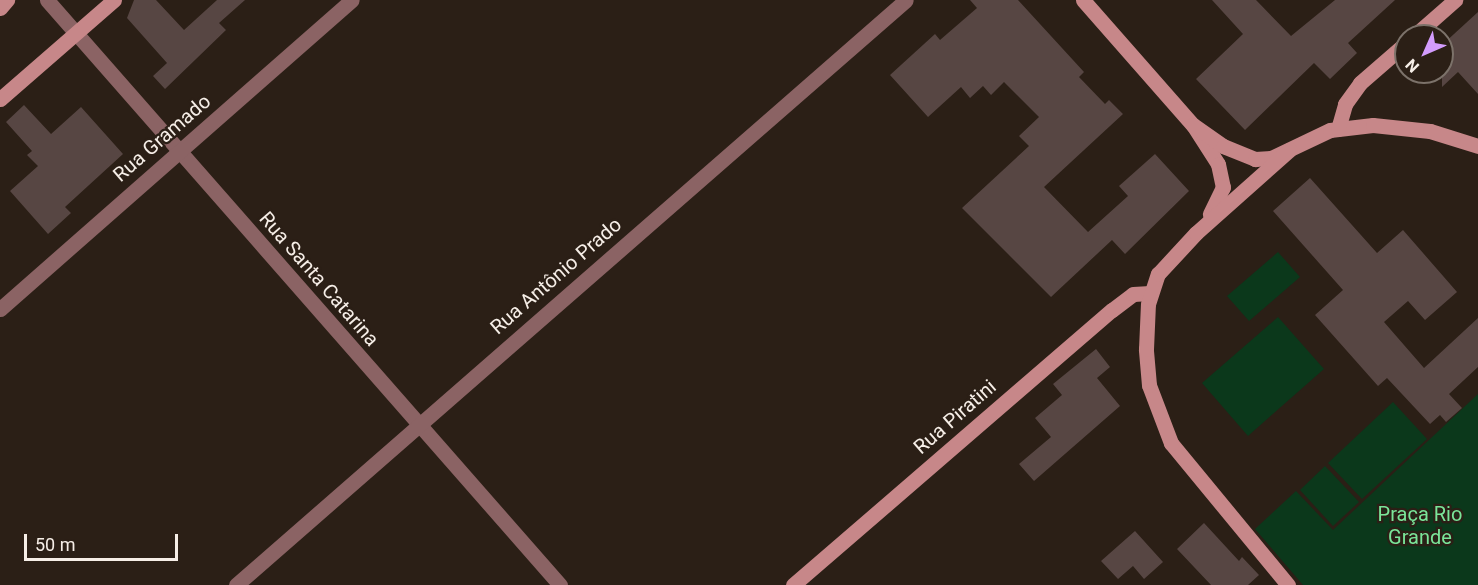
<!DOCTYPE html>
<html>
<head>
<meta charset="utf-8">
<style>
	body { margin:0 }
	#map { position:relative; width:1478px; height:585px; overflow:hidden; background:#2b1f16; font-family:Roboto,sans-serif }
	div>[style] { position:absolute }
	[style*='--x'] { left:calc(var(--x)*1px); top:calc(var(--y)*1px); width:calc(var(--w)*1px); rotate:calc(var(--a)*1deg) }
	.green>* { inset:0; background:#0b381b }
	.building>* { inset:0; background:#574643 }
	.street>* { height:15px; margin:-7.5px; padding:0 7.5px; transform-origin:7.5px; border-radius:7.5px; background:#8b6364 }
	.secondary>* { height:15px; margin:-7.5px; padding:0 7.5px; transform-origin:7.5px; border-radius:7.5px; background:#c78789 }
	span { translate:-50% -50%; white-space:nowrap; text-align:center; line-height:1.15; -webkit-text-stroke:4.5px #2b1f16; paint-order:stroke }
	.street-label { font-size:20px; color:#f6eee7 }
	.park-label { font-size:20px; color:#7ae599 }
	.north { position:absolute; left:1394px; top:24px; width:60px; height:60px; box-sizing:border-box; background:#2b1f16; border:2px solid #7c726a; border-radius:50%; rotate:225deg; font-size:16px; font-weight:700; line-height:24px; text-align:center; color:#f6eee7 }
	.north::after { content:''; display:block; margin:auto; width:21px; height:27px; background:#d39cfd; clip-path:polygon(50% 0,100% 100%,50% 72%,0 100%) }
	.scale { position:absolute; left:24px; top:534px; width:154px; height:27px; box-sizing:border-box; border:3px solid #f6eee7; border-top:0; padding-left:8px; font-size:18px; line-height:21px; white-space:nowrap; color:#f6eee7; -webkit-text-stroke:4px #2b1f16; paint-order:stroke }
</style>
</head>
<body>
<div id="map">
	<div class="green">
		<div style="clip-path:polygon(1278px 252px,1300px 277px,1249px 321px,1227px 296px)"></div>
		<div style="clip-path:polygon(1278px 317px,1324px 369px,1248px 436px,1202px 383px)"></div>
		<div style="clip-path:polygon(1478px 394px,1478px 585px,1303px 585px,1255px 529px,1296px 491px,1333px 530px)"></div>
		<div style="clip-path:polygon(1393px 402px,1427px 439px,1362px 499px,1328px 463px)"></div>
		<div style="clip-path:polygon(1325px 466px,1359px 502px,1333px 526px,1300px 490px)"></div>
	</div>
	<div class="building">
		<div style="clip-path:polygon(134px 0,156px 0,184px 30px,217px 0,245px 0,219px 23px,226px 30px,165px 89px,153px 76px,167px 63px,127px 18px)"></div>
		<div style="clip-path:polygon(970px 0,1018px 0,1084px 72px,1079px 77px,1105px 104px,1109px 100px,1123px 114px,1044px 187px,1088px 232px,1128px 196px,1119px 186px,1155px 154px,1189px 191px,1125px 254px,1112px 240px,1051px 297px,962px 208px,1029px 146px,1019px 136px,1039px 117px,1004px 82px,991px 95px,983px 86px,970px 98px,961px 87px,928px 117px,890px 75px,935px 34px,940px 40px,977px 8px)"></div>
		<div style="clip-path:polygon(1212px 0,1256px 0,1291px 36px,1335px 0,1395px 0,1348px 43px,1357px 53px,1330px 79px,1314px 63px,1245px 130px,1196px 79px,1243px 34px)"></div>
		<div style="clip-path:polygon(1478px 12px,1478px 94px,1458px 72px,1442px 87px,1442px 45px)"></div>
		<div style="clip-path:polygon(24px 105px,51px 134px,81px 107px,123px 154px,65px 207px,71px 213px,48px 234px,10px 191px,38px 166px,27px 155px,32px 151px,6px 122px)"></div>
		<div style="clip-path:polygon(1310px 178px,1377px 253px,1403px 230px,1457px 292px,1425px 320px,1408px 301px,1384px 322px,1424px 368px,1478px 318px,1478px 367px,1449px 394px,1462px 408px,1446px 422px,1440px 415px,1430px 424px,1387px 378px,1378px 386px,1315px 315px,1343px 290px,1273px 211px)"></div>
		<div style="clip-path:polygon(1096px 349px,1110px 367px,1097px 378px,1120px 406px,1034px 481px,1019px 464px,1051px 437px,1035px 418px,1062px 395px,1053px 384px)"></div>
		<div style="clip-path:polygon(1204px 523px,1239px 561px,1242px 557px,1259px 575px,1248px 585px,1211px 585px,1177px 549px)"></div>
		<div style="clip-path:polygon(1135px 531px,1163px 562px,1144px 579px,1133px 566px,1118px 579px,1101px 561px)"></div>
	</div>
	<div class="street">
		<div style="--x:47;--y:0;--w:778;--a:48.75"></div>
		<div style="--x:0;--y:309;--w:468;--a:-41.3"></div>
		<div style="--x:236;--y:585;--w:889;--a:-41.13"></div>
	</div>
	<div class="secondary">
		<div style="--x:1083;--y:0;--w:167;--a:48.7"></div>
		<div style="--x:1193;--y:125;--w:46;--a:57.3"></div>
		<div style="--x:1218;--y:164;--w:24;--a:78"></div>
		<div style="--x:1223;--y:187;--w:30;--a:116"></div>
		<div style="--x:0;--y:8;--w:11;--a:-49"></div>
		<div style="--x:1414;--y:36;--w:55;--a:-41.3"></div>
		<div style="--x:0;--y:99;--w:151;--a:-41"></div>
		<div style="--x:1193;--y:125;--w:37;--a:35"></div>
		<div style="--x:1223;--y:146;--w:35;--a:22"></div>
		<div style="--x:1255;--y:159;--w:16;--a:-4"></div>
		<div style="--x:1271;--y:158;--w:65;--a:-25.4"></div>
		<div style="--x:1330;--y:130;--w:43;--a:-6.6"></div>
		<div style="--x:1373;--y:125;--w:57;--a:6"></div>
		<div style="--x:1430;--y:131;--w:50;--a:17.4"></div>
		<div style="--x:1338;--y:129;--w:26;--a:-74"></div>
		<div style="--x:1345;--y:104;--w:26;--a:-54"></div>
		<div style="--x:1360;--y:83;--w:61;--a:-41"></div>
		<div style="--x:793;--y:585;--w:421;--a:-40.8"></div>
		<div style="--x:1112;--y:310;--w:26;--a:-37"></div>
		<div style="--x:1133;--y:294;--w:17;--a:-3"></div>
		<div style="--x:1288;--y:585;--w:184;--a:-129.5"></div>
		<div style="--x:1171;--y:443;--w:62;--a:-110.8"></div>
		<div style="--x:1149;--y:385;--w:36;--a:-95"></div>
		<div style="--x:1146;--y:349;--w:45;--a:-87.5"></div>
		<div style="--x:1148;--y:304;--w:32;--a:-72"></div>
		<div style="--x:1158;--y:274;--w:56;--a:-47.2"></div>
		<div style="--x:1196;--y:233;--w:125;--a:-41.7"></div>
	</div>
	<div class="street-label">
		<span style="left:162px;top:138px;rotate:-41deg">Rua Gramado</span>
		<span style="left:556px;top:276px;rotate:-41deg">Rua Antônio Prado</span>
		<span style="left:319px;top:279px;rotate:49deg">Rua Santa Catarina</span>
		<span style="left:955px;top:417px;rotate:-41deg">Rua Piratini</span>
	</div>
	<div class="park-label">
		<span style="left:1420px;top:526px">Praça Rio<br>Grande</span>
	</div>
	<div class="north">N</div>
	<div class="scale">50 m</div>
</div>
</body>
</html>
